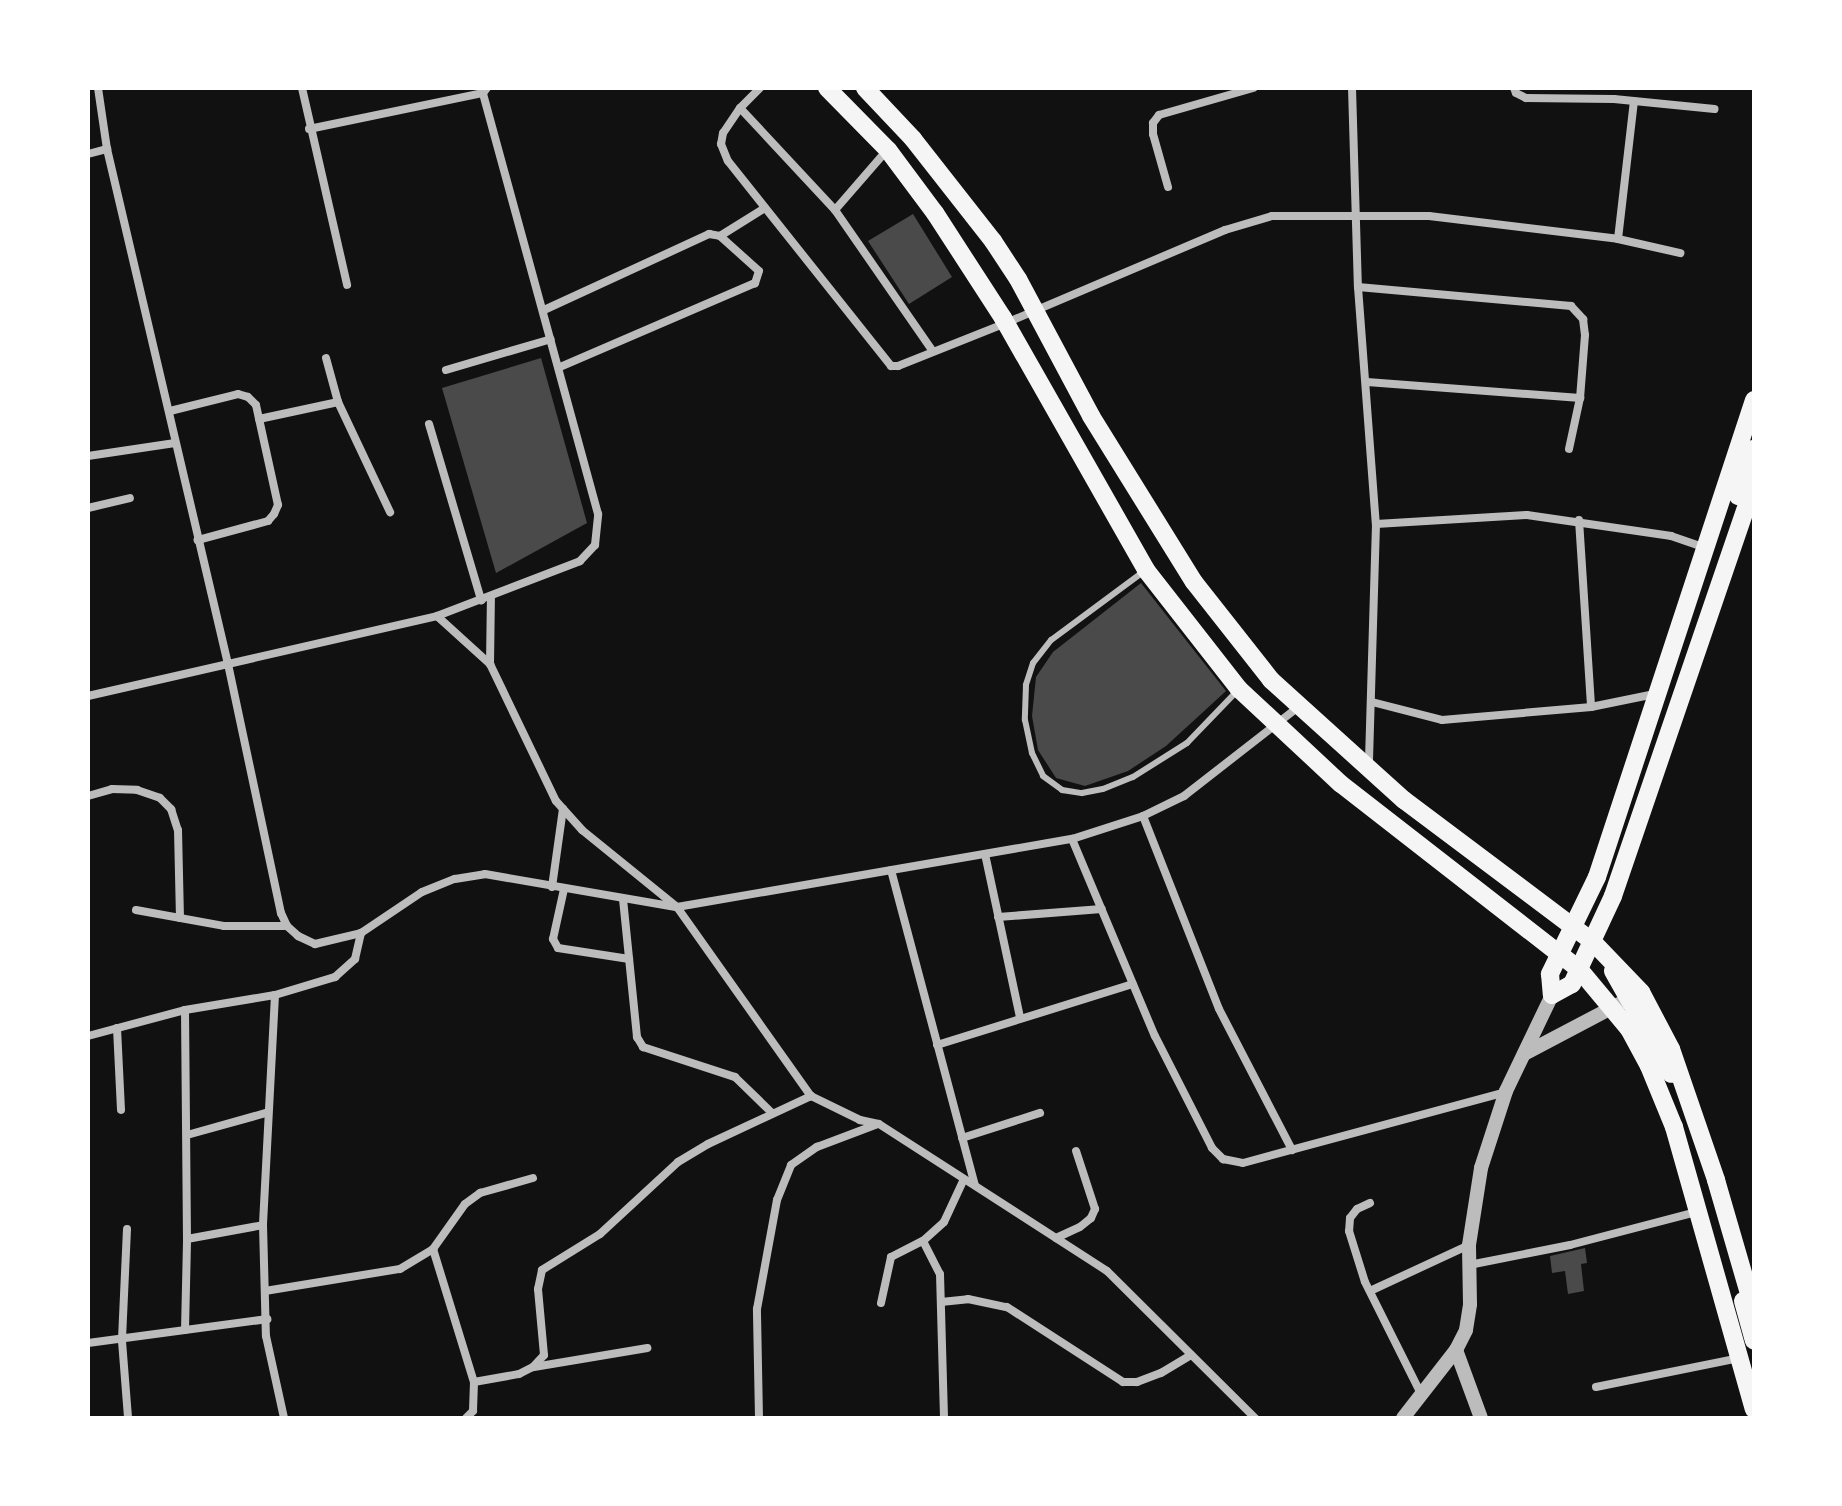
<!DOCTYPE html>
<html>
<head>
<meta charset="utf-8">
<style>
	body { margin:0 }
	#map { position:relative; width:1842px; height:1506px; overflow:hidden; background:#111; font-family:"DM Sans",sans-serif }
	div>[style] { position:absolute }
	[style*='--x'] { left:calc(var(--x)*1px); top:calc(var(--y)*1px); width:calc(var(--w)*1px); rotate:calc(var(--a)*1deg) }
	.building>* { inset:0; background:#4a4a4a }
	.service>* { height:6px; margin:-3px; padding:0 3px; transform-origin:3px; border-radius:3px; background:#bcbcbc }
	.minor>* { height:8px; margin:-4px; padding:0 4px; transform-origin:4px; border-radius:4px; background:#bcbcbc }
	.tertiary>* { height:14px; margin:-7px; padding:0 7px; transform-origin:7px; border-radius:7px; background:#bcbcbc }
	.trunk>* { height:18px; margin:-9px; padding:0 9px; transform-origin:9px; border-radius:9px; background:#f5f5f5 }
	span { translate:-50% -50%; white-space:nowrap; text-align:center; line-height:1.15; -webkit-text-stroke:8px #fff; paint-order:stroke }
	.frame { position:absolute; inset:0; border:90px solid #fff; pointer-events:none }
</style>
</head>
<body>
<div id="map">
	<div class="building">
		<div style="clip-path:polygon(913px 214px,952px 277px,909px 304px,868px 241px)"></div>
		<div style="clip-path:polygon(541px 358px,587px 523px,496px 573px,442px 388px)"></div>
		<div style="clip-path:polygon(1141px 583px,1226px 691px,1166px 746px,1128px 771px,1085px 786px,1056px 778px,1038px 750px,1032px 716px,1036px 677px,1053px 652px)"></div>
		<div style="clip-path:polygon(1585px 1248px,1587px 1263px,1581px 1264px,1584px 1291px,1568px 1294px,1565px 1271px,1552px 1273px,1550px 1256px)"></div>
	</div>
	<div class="service">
		<div style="--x:1143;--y:572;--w:114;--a:143.5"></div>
		<div style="--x:1051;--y:640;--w:29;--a:128"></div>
		<div style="--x:1033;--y:663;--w:23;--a:108"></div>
		<div style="--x:1026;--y:685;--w:35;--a:92"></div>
		<div style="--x:1025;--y:720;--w:34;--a:78"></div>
		<div style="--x:1032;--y:753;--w:25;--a:64"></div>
		<div style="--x:1043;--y:776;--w:24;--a:36"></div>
		<div style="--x:1062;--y:790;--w:20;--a:9"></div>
		<div style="--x:1082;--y:793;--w:21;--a:-11"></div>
		<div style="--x:1103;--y:789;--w:32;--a:-22"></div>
		<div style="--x:1133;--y:777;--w:64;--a:-32.2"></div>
		<div style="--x:1187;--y:743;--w:71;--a:-46.1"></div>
	</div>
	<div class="minor">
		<div style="--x:98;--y:88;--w:62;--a:81.6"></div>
		<div style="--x:107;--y:149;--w:529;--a:76.78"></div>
		<div style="--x:228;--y:664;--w:255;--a:78"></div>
		<div style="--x:281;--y:913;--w:14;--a:65"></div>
		<div style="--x:287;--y:926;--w:15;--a:42"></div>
		<div style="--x:298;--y:936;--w:19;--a:25"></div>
		<div style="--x:315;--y:944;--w:47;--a:-13.4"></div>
		<div style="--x:361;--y:933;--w:73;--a:-33.9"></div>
		<div style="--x:422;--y:892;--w:35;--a:-22"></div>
		<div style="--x:455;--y:879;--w:30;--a:-9"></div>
		<div style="--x:485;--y:874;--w:195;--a:9.8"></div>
		<div style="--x:677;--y:907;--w:232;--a:54.7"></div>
		<div style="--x:811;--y:1096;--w:55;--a:26.1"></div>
		<div style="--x:860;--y:1120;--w:19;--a:12"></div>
		<div style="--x:879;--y:1124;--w:271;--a:32.8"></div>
		<div style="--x:1107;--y:1271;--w:209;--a:44.8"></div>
		<div style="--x:302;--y:88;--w:202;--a:77.1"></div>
		<div style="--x:760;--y:88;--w:28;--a:135"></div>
		<div style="--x:740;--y:108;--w:30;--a:124"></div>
		<div style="--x:723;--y:133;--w:11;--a:100"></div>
		<div style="--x:721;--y:144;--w:18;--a:68"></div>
		<div style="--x:728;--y:161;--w:262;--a:51.5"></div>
		<div style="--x:891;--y:366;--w:7;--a:0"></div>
		<div style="--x:898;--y:366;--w:116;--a:-21.7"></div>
		<div style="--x:1006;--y:323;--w:238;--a:-23"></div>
		<div style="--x:1225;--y:230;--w:49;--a:-16.6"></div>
		<div style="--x:1272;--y:216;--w:157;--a:0"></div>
		<div style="--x:1429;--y:216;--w:190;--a:6.9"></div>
		<div style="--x:1618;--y:239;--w:64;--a:12.7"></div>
		<div style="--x:1352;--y:88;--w:199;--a:88.3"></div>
		<div style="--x:1358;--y:287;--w:238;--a:85.7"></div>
		<div style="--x:1376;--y:524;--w:240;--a:91.7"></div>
		<div style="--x:1514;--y:88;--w:5;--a:68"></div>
		<div style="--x:1516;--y:93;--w:11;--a:27"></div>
		<div style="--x:1526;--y:98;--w:88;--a:0.7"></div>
		<div style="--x:1614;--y:99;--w:101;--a:5.7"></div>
		<div style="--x:740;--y:108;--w:139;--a:47"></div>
		<div style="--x:835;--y:210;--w:170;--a:55.3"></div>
		<div style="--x:309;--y:129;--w:178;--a:-11.7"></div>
		<div style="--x:88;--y:154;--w:20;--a:-15"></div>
		<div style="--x:1168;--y:187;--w:55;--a:-105.8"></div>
		<div style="--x:1153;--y:134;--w:11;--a:-90"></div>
		<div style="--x:1153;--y:123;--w:10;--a:-53"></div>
		<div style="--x:1159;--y:115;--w:98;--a:-16"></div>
		<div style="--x:835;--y:210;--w:79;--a:-49.1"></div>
		<div style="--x:720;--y:236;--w:53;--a:-31.9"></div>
		<div style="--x:1618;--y:239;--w:139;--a:-83.4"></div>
		<div style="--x:1358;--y:287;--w:214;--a:5.1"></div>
		<div style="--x:1571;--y:306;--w:18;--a:47"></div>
		<div style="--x:1583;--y:319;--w:16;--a:83"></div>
		<div style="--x:1585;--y:335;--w:63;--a:94.5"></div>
		<div style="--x:1580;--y:398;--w:52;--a:102.2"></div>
		<div style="--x:544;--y:310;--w:182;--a:-24.7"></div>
		<div style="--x:709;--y:234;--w:11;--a:10"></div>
		<div style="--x:720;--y:236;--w:52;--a:41.9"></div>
		<div style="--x:759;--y:271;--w:13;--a:108"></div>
		<div style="--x:755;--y:283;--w:212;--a:156.7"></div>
		<div style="--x:326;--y:358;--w:46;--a:74.7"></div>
		<div style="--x:338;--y:402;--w:122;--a:64.7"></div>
		<div style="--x:446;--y:370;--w:109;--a:-16.4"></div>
		<div style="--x:1367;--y:382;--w:214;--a:4.3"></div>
		<div style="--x:170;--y:411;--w:70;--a:-14"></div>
		<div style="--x:238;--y:394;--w:10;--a:17"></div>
		<div style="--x:248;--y:397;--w:11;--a:45"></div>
		<div style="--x:256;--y:405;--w:102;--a:77.6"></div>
		<div style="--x:278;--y:505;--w:10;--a:114"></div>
		<div style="--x:274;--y:514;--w:9;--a:131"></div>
		<div style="--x:268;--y:521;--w:73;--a:164.8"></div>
		<div style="--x:259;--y:419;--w:81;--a:-12.1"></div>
		<div style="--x:429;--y:424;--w:184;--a:73.5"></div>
		<div style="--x:88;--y:456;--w:88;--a:-8.5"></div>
		<div style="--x:88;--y:508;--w:43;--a:-13.4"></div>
		<div style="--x:1579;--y:520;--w:187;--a:86.3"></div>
		<div style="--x:1376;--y:524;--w:151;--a:-3.4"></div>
		<div style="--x:1527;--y:515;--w:146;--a:8.3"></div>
		<div style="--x:1671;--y:536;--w:37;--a:19"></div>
		<div style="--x:437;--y:616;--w:72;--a:42.2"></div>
		<div style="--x:490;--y:664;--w:152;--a:64.3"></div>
		<div style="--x:556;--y:801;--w:39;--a:48"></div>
		<div style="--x:582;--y:830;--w:122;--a:39"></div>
		<div style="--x:677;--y:907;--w:401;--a:-9.8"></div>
		<div style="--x:1072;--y:839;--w:75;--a:-17.9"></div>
		<div style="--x:1143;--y:816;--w:46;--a:-26"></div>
		<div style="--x:1184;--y:796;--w:143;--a:-37.9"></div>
		<div style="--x:490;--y:664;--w:68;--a:-89.2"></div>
		<div style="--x:88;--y:696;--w:358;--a:-12.9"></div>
		<div style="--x:437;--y:616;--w:153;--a:-21"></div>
		<div style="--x:580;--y:561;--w:22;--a:-47"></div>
		<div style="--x:595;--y:545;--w:31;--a:-84"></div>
		<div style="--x:598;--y:514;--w:436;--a:-105.3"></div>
		<div style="--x:483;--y:93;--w:6;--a:-51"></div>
		<div style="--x:1372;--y:702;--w:72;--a:14.4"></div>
		<div style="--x:1442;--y:720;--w:150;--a:-5"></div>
		<div style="--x:1591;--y:707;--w:65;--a:-11.5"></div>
		<div style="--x:88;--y:796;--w:25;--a:-16"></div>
		<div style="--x:112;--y:789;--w:25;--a:2"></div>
		<div style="--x:137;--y:790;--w:24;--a:19"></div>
		<div style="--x:160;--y:798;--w:16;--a:45"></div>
		<div style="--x:171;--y:809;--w:22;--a:72"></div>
		<div style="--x:178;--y:830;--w:88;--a:88.7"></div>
		<div style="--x:1143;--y:816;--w:207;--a:68.5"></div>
		<div style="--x:1219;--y:1009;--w:159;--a:62.6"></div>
		<div style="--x:1072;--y:839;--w:214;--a:67.2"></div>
		<div style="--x:1155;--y:1036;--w:126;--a:63"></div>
		<div style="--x:1212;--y:1148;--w:16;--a:45"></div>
		<div style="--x:1223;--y:1159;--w:20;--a:11"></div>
		<div style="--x:1243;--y:1163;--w:272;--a:-15.1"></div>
		<div style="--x:985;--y:854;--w:167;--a:77.9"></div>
		<div style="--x:891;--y:870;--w:326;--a:75.1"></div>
		<div style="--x:552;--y:887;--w:79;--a:-82"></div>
		<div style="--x:564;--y:889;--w:51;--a:102.4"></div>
		<div style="--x:553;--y:939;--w:10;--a:61"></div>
		<div style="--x:558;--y:948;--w:72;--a:8.8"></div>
		<div style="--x:623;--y:899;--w:139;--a:84.2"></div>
		<div style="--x:637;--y:1037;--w:12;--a:59"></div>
		<div style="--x:643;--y:1047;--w:97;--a:18.1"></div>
		<div style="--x:735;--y:1077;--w:52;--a:44.2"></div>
		<div style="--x:136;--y:910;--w:89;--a:10.3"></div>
		<div style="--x:224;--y:926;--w:63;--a:0"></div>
		<div style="--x:998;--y:917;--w:104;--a:-4.4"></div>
		<div style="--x:275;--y:995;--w:230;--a:93"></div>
		<div style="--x:263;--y:1225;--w:111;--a:88.5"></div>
		<div style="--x:266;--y:1336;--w:84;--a:77.6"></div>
		<div style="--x:185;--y:1010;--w:229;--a:89.5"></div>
		<div style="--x:187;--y:1239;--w:77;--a:-10.4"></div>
		<div style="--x:117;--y:1028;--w:82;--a:87.2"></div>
		<div style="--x:88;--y:1036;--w:100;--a:-15"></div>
		<div style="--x:185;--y:1010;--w:91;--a:-9.5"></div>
		<div style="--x:275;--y:995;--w:63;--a:-16.7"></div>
		<div style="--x:335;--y:977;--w:27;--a:-42"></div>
		<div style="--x:355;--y:959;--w:27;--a:-77"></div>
		<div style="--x:937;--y:1045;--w:205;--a:-17.3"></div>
		<div style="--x:187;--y:1135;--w:82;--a:-15.6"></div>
		<div style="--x:962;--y:1138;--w:82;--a:-17.8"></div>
		<div style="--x:1370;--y:1203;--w:14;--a:155"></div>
		<div style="--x:1357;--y:1209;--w:11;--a:128"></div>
		<div style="--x:1350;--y:1218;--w:13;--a:94"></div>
		<div style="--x:1349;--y:1231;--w:53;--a:72.6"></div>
		<div style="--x:1365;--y:1282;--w:125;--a:63.4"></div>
		<div style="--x:127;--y:1229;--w:112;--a:92.6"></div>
		<div style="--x:122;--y:1341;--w:77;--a:85.5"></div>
		<div style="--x:1056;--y:1238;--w:26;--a:-25"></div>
		<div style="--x:1080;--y:1227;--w:14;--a:-39"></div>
		<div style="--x:1091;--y:1218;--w:10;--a:-66"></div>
		<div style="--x:1095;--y:1209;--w:61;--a:-108.1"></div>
		<div style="--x:923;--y:1241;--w:37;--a:63"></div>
		<div style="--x:940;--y:1274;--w:144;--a:88.4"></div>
		<div style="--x:433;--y:1249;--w:139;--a:72.9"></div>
		<div style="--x:474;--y:1382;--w:29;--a:92"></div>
		<div style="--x:473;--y:1411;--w:10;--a:135"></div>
		<div style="--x:1469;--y:1265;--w:103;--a:-11.2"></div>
		<div style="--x:1570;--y:1245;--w:131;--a:-14.6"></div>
		<div style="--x:265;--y:1291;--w:137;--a:-9.3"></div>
		<div style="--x:400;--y:1269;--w:39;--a:-31"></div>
		<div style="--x:433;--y:1249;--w:55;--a:-54.6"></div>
		<div style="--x:465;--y:1204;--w:19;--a:-36"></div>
		<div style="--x:480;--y:1193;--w:55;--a:-15.8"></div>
		<div style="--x:1370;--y:1291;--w:109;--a:-24.9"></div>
		<div style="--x:941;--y:1302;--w:27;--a:-6"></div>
		<div style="--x:968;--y:1299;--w:40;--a:12"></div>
		<div style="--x:1007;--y:1307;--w:138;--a:32.9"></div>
		<div style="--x:1123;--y:1382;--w:14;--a:0"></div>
		<div style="--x:1137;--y:1382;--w:26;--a:-21"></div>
		<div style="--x:1161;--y:1373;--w:35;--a:-31"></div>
		<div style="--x:881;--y:1303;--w:47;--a:-77.7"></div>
		<div style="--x:891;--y:1257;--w:36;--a:-27"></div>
		<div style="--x:923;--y:1241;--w:28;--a:-42"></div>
		<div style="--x:944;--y:1222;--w:47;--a:-65.1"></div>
		<div style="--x:185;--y:1330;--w:91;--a:-88.7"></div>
		<div style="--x:88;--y:1343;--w:181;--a:-7.6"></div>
		<div style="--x:534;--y:1367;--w:115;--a:-9.5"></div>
		<div style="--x:474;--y:1382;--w:46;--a:-10.1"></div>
		<div style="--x:519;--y:1374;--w:16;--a:-27"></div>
		<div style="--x:533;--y:1367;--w:16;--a:-47"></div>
		<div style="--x:544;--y:1355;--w:66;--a:-95.2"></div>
		<div style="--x:538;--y:1289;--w:19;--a:-78"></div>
		<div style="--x:542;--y:1270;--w:68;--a:-31.8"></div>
		<div style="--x:600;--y:1234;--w:106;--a:-42.7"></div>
		<div style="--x:678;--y:1162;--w:35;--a:-31"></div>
		<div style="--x:708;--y:1144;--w:114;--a:-25"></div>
		<div style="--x:1596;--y:1387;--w:147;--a:-11.4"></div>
		<div style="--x:759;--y:1418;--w:109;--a:-91.1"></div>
		<div style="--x:757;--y:1309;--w:111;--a:-79.6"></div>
		<div style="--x:777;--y:1200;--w:38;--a:-68"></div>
		<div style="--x:791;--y:1165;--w:32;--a:-35"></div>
		<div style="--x:817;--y:1147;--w:65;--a:-20.7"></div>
	</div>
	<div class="tertiary">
		<div style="--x:1524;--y:1054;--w:107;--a:-27.8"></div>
		<div style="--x:1456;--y:1350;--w:72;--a:69.8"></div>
		<div style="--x:1403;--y:1418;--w:86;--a:-52.1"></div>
		<div style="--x:1456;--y:1350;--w:22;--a:-63"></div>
		<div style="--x:1466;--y:1330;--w:26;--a:-81"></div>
		<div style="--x:1470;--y:1304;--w:59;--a:-91"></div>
		<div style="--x:1469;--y:1245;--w:78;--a:-81.1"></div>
		<div style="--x:1481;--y:1168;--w:81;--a:-72"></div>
		<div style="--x:1506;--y:1091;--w:106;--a:-64.4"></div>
	</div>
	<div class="trunk">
		<div style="--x:827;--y:88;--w:87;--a:45.5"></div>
		<div style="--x:888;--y:150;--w:79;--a:53.3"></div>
		<div style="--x:935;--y:213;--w:125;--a:57.1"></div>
		<div style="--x:1003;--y:318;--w:290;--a:60.4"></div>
		<div style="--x:1146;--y:570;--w:151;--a:52"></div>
		<div style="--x:1239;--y:689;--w:139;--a:43"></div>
		<div style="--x:1341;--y:784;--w:301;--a:37.9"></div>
		<div style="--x:1579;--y:969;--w:78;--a:50.2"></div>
		<div style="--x:1629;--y:1029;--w:42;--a:61.6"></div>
		<div style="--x:1649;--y:1066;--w:66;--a:67.7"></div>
		<div style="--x:1674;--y:1127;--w:293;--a:74.2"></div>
		<div style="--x:865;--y:88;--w:70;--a:46.7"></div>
		<div style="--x:913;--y:139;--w:130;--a:51.9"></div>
		<div style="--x:993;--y:241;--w:45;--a:56.7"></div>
		<div style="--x:1018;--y:279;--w:155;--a:61.9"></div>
		<div style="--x:1091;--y:416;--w:195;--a:58.2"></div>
		<div style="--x:1194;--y:582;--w:125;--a:51.8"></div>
		<div style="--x:1271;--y:680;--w:179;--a:42.1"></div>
		<div style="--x:1404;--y:800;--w:235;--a:36.9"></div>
		<div style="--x:1592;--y:941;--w:71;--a:46.1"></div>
		<div style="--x:1641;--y:992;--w:64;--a:62.2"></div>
		<div style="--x:1671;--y:1049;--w:139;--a:71"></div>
		<div style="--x:1716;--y:1180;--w:136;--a:73.8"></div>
		<div style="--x:1754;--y:400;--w:502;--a:108.22"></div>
		<div style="--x:1597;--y:877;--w:108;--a:115.9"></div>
		<div style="--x:1550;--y:974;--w:21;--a:85"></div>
		<div style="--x:1552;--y:995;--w:23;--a:-29"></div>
		<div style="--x:1572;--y:984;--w:97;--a:-65"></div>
		<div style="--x:1613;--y:896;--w:435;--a:-71.1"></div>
		<div style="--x:1738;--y:496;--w:50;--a:-71.2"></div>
		<div style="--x:1613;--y:971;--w:118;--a:60.6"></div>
		<div style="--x:1743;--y:1301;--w:41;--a:74.6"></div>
	</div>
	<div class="frame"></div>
</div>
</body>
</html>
